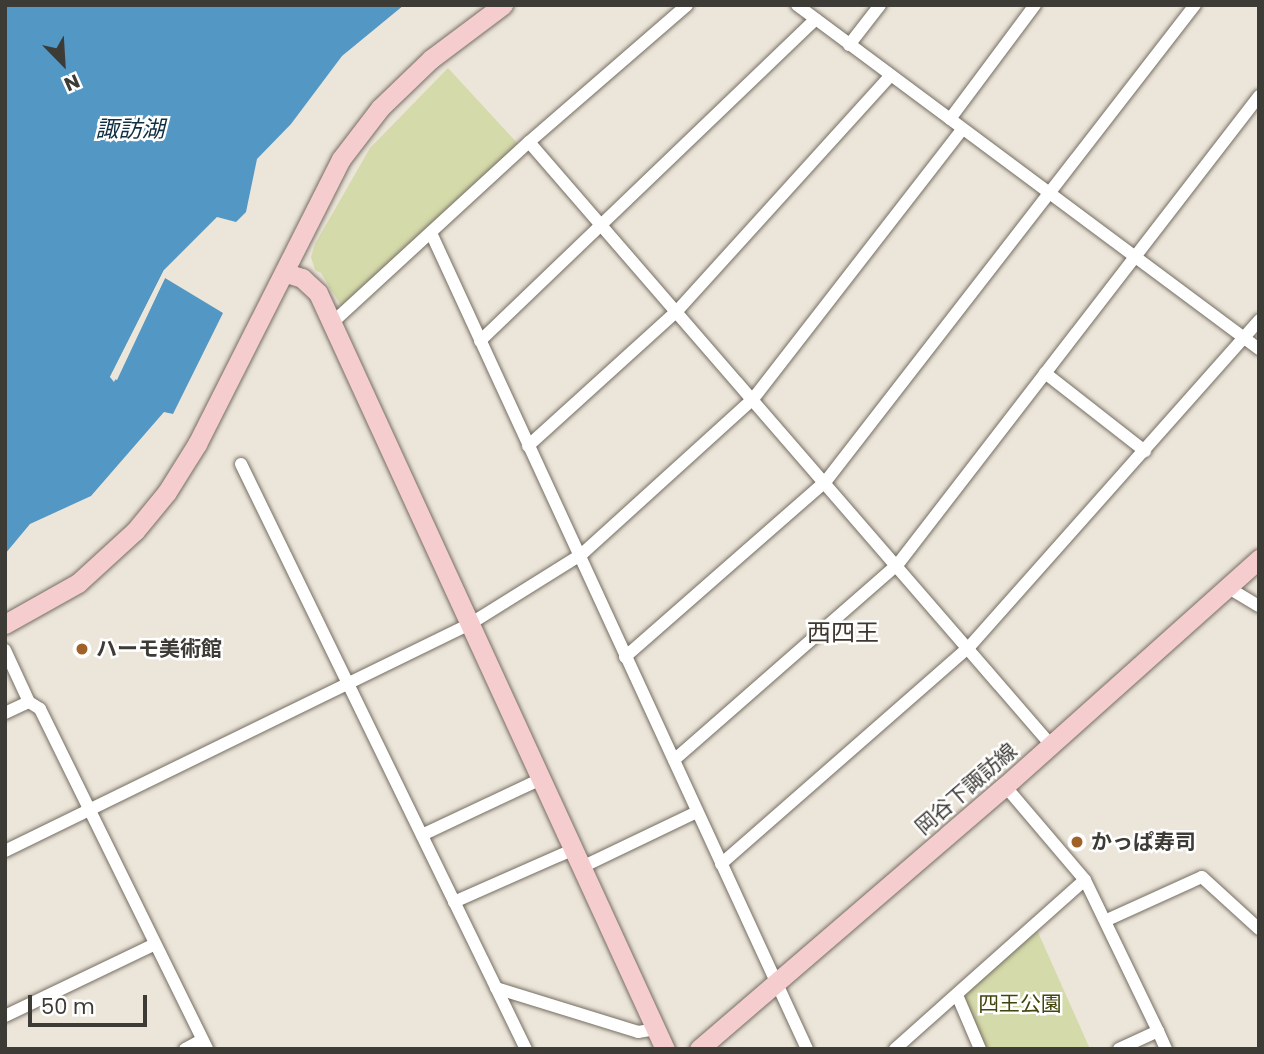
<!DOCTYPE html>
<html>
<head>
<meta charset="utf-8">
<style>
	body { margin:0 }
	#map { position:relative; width:1264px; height:1054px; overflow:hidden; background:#ece5d9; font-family:Poppins,"Noto Sans JP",sans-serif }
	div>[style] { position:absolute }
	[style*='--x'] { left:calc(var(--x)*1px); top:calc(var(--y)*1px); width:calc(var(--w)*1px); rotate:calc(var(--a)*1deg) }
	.green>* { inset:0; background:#d5daaa }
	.water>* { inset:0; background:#5397c4 }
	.pier>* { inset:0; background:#ece5d9 }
	.roads { filter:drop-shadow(0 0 2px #756e63) drop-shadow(0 0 2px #756e63) }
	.street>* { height:12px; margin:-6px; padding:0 6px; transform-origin:6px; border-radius:6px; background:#fff }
	.secondary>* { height:19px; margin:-9.5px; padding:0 9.5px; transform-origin:9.5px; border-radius:9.5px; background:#f5cdcf }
	.dots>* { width:19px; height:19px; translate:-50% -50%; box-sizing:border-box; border:4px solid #fff; border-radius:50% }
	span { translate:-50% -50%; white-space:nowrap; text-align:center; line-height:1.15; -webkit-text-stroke:5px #fff; paint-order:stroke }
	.poi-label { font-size:21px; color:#3d3b36; font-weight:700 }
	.left { translate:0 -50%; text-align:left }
	.street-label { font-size:21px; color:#3d3b36 }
	.park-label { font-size:21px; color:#43450c }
	.water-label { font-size:23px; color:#102f42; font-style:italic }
	.quarter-label { font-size:24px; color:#3e382e }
	.frame { position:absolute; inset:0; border:7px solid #3d3b36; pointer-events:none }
	.north { position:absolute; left:28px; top:28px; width:70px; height:70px; -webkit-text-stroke:5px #fff; paint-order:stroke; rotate:156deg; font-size:19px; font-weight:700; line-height:28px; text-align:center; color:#3d3b36 }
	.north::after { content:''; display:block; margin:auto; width:24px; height:32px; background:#3d3b36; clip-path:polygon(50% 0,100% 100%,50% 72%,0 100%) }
	.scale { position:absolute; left:28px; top:995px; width:119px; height:32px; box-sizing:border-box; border:4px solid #3d3b36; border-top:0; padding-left:9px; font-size:21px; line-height:24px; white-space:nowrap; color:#3d3b36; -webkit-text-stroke:5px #fff; paint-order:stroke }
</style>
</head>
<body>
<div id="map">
	<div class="green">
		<div style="clip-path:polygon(448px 68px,519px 145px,343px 309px,321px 273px,315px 270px,311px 257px,315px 244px,370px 148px)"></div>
		<div style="clip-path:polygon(1037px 930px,1090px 1049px,984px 1049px,961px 996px)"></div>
	</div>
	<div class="water">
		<div style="clip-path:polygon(5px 5px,404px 5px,342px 56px,291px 124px,257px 159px,246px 212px,236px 222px,217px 217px,164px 270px,110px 377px,117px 380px,165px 278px,223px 313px,173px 414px,164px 412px,91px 496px,30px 524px,5px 554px)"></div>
	</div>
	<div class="pier">
		<div style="clip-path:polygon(164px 270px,165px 278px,114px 382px,110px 377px)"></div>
	</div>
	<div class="roads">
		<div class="street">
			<div style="--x:797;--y:5;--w:576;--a:36.67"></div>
			<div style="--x:849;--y:45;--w:51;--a:-52.2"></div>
			<div style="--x:950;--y:119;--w:142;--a:-53.3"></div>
			<div style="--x:529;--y:142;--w:798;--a:49.12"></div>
			<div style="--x:431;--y:233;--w:898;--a:65.26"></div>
			<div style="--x:332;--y:323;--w:268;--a:-42.6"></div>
			<div style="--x:529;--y:142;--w:209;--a:-40.9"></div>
			<div style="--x:480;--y:341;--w:465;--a:-43.8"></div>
			<div style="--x:1045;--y:373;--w:127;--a:38"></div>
			<div style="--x:528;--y:446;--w:201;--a:-42.2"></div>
			<div style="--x:677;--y:311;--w:317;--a:-47.8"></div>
			<div style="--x:241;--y:464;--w:651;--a:64.03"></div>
			<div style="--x:1227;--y:587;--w:37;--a:31"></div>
			<div style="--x:5;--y:650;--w:57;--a:65.2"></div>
			<div style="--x:29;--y:702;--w:13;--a:32"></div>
			<div style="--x:40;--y:709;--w:379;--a:63.8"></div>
			<div style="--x:625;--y:657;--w:267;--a:-41.2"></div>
			<div style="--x:826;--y:481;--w:602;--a:-52.22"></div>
			<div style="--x:5;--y:713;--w:26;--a:-25"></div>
			<div style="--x:674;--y:760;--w:298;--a:-41.2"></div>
			<div style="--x:898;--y:564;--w:591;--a:-52.35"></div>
			<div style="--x:1005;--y:786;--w:123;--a:49.6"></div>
			<div style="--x:1085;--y:880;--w:168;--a:64.2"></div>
			<div style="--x:1158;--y:1031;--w:43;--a:155.2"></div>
			<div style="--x:422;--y:835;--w:132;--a:-25.2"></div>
			<div style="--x:5;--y:851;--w:517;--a:-26.02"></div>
			<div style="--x:470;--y:624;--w:132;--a:-32"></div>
			<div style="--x:582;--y:554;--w:231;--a:-42.2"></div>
			<div style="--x:753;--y:399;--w:341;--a:-52.2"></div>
			<div style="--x:721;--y:864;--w:331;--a:-41.2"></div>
			<div style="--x:970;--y:646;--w:436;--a:-48.4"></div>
			<div style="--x:582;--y:867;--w:127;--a:-25.6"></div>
			<div style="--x:454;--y:902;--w:131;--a:-23.8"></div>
			<div style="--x:1107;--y:920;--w:104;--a:-24.4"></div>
			<div style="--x:1202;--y:877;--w:77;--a:42.4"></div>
			<div style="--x:496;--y:988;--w:149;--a:17.2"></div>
			<div style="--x:638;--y:1032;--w:18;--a:-9"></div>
			<div style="--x:957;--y:995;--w:59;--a:66.9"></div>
			<div style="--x:5;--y:1016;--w:166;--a:-25.6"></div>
			<div style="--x:1158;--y:1031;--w:20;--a:66"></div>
			<div style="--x:185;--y:1049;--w:19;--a:-28"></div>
			<div style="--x:895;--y:1049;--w:254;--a:-41.7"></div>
		</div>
		<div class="secondary">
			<div style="--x:286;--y:273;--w:17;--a:17"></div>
			<div style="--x:302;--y:278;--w:22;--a:43"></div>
			<div style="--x:318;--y:293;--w:832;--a:65.35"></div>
			<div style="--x:5;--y:624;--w:84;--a:-29.3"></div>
			<div style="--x:78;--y:583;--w:77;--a:-42.4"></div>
			<div style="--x:135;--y:531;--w:50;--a:-50.6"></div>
			<div style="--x:167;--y:492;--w:57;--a:-58"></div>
			<div style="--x:197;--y:444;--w:319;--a:-63.2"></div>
			<div style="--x:341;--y:159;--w:64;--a:-52.6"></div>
			<div style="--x:380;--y:108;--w:71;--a:-43.9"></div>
			<div style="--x:431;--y:59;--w:90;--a:-36.9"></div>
			<div style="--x:699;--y:1049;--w:403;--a:-40.7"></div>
			<div style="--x:1005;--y:786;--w:341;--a:-41.8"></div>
		</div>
	</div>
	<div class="dots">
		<div style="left:82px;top:649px;background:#a06128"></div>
		<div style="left:1077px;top:842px;background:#a06128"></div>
	</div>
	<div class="poi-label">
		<span class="left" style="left:96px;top:649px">ハーモ美術館</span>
		<span class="left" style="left:1091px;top:842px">かっぱ寿司</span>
	</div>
	<div class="street-label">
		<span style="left:966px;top:789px;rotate:-41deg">岡谷下諏訪線</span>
	</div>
	<div class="park-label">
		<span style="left:1020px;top:1004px">四王公園</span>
	</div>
	<div class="water-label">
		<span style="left:130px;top:129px">諏訪湖</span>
	</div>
	<div class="quarter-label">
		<span style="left:843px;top:633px">西四王</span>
	</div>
	<div class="frame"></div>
	<div class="north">N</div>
	<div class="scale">50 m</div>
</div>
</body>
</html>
